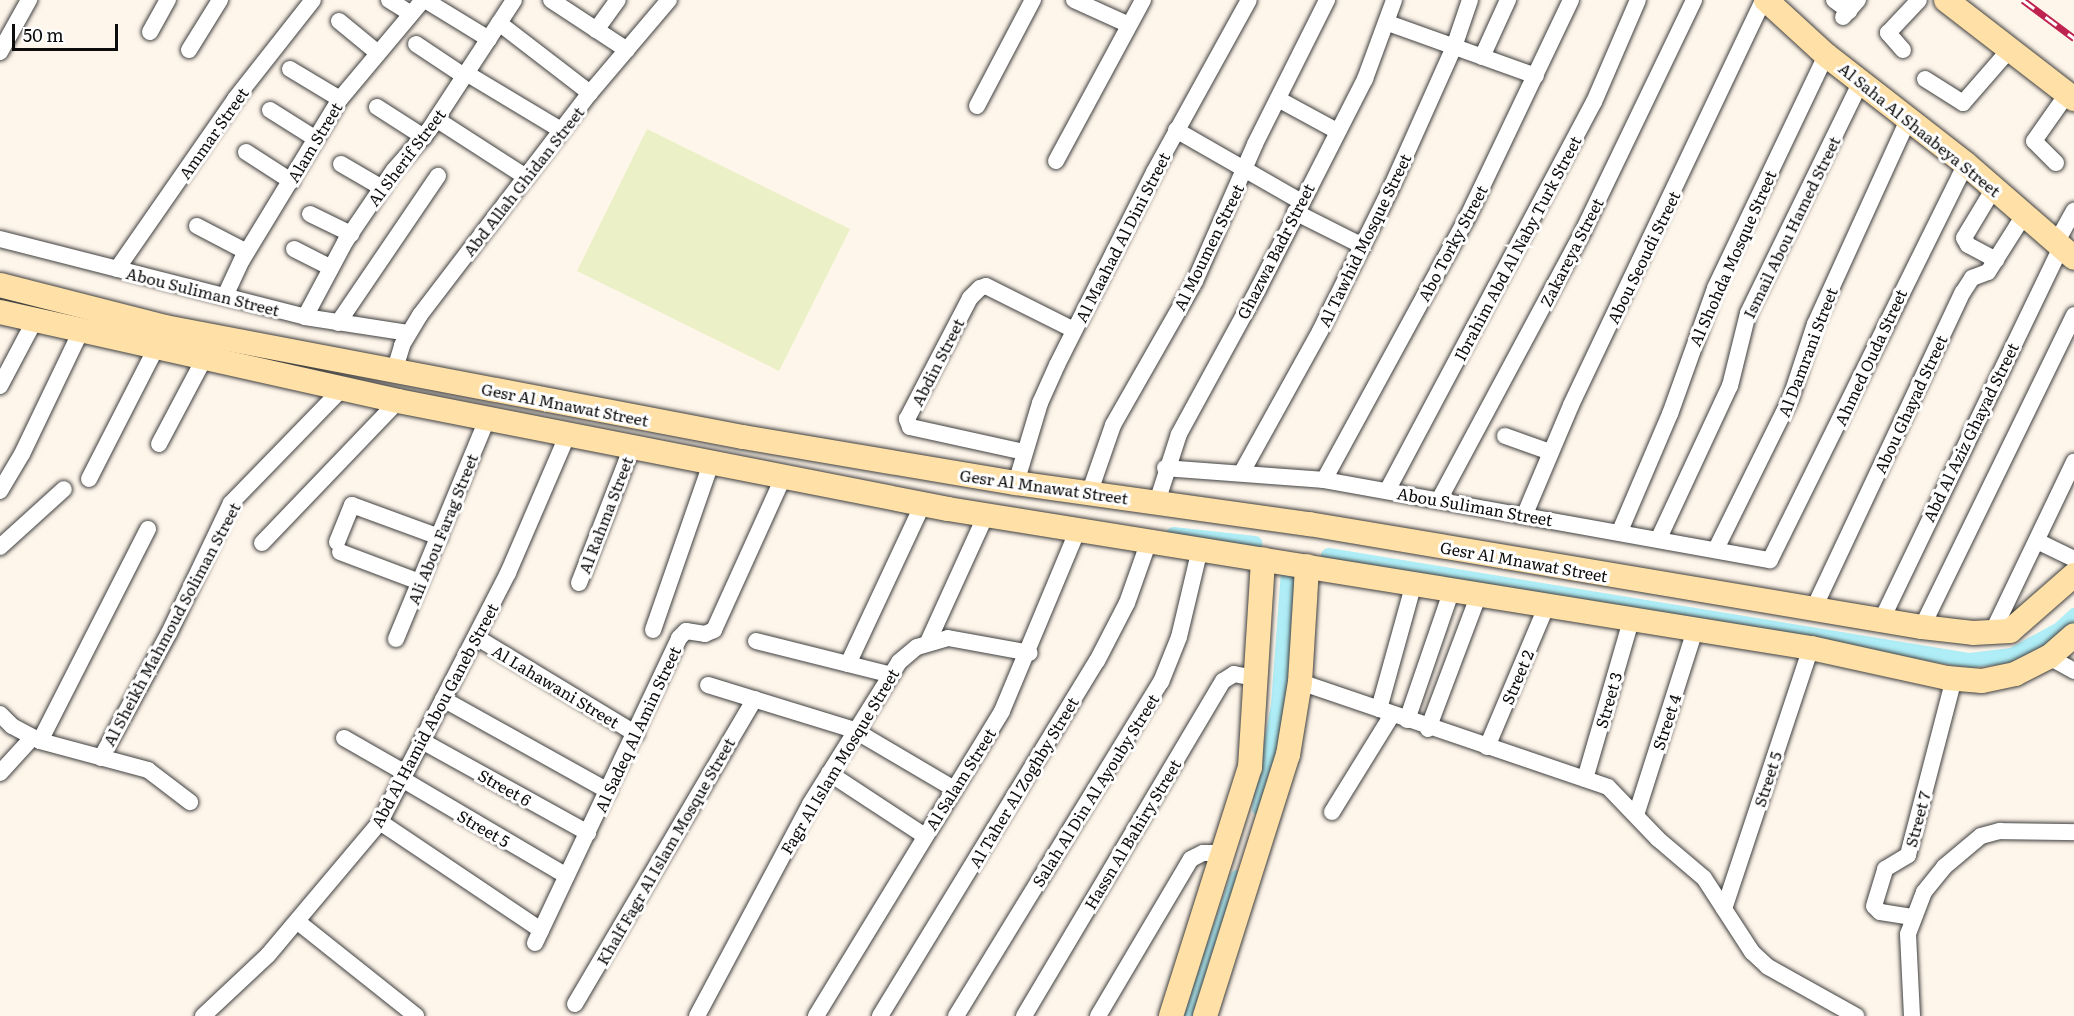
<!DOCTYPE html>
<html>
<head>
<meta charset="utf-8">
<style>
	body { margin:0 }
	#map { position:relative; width:2074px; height:1016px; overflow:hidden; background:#fff6eb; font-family:Literata,serif }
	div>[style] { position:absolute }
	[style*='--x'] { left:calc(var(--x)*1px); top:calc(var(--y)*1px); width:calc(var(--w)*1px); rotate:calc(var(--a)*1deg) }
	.pitch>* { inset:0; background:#ecf0c7 }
	.canal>* { height:15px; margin:-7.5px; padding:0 7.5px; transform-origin:7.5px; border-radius:7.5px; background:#afeef7 }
	.roads { filter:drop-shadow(0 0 2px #3f3f3f) drop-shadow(0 0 2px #3f3f3f) }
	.street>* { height:16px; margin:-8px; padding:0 8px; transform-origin:8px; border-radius:8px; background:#fff }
	.secondary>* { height:24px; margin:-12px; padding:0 12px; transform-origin:12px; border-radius:12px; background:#ffe0a6 }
	.rail>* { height:7px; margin-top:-3.5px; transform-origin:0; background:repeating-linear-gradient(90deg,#fff 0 14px,#be224f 0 28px); box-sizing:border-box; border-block:2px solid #be224f }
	span { translate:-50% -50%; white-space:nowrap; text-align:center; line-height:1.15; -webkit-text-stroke:6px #fff; paint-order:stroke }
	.street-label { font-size:16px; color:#0c0c0c }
	.scale { position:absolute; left:12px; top:24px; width:106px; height:27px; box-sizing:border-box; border:3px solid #0c0c0c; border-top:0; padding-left:8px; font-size:18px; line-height:21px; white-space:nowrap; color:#0c0c0c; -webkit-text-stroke:4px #fff; paint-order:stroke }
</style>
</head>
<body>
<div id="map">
	<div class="pitch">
		<div style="clip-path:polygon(647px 129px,850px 229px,779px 371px,577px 271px)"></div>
	</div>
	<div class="canal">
		<div style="--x:1173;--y:534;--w:82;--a:6.3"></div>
		<div style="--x:1328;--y:555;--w:650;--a:9.3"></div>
		<div style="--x:1969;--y:660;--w:42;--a:-6.8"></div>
		<div style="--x:2011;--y:655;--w:55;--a:-28.4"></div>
		<div style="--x:2059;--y:629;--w:21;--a:-43"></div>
		<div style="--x:1259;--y:808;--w:106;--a:-79.6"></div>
		<div style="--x:1278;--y:704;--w:132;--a:-85.7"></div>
		<div style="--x:1190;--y:1016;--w:147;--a:-71.3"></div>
	</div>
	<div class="roads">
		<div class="street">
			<div style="--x:389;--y:0;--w:26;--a:32"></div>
			<div style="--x:425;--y:0;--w:75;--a:31.4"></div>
			<div style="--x:551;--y:0;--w:91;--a:33.3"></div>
			<div style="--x:1074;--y:0;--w:60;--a:24.4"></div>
			<div style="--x:1834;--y:0;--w:19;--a:36"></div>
			<div style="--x:1843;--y:17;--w:23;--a:-49"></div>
			<div style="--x:339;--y:21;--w:50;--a:39.4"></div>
			<div style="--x:499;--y:23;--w:115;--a:37.6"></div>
			<div style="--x:1388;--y:23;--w:157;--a:19.7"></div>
			<div style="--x:596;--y:30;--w:37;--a:-54"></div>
			<div style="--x:150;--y:32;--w:37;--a:-61"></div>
			<div style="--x:416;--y:44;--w:58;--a:33.7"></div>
			<div style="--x:189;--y:50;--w:59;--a:-58.2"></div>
			<div style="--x:1903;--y:50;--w:23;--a:-131"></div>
			<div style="--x:1888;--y:33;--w:45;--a:-46.8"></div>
			<div style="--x:0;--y:52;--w:60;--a:-60.9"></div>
			<div style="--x:1482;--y:57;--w:63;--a:-65.5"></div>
			<div style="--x:290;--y:69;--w:58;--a:31"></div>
			<div style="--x:466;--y:73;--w:111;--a:31"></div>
			<div style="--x:1925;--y:79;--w:45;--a:32.3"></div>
			<div style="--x:1963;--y:103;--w:72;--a:-49"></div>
			<div style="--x:1278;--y:99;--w:67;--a:28.5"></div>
			<div style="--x:977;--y:106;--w:120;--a:-62.2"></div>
			<div style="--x:377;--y:107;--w:56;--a:32.6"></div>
			<div style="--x:270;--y:110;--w:54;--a:32.2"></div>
			<div style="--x:436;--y:119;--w:107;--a:32.8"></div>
			<div style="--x:1176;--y:130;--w:143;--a:29.8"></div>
			<div style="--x:246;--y:152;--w:54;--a:32.8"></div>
			<div style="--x:1056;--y:161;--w:183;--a:-61.6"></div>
			<div style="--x:2056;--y:163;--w:31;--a:-135"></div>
			<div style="--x:2034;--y:141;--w:57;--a:-54.9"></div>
			<div style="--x:341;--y:164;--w:48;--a:30.3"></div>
			<div style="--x:1994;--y:188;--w:58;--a:121"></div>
			<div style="--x:1964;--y:238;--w:8;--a:60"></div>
			<div style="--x:1968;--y:245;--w:32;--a:28"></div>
			<div style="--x:1295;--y:212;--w:76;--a:26.6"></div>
			<div style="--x:310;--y:214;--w:46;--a:26"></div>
			<div style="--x:197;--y:226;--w:56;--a:27.5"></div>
			<div style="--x:0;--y:239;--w:315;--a:14.3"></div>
			<div style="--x:305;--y:317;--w:104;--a:8.8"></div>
			<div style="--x:2056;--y:243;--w:37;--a:-61"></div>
			<div style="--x:294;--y:249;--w:39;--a:27"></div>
			<div style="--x:117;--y:269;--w:207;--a:-55.2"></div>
			<div style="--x:235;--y:99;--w:126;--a:-51.8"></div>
			<div style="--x:225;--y:296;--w:40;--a:-65"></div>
			<div style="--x:242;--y:260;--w:188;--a:-58.7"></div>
			<div style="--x:340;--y:99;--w:129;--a:-50"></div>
			<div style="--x:305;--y:317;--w:85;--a:-61.9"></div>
			<div style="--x:345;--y:242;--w:87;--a:-55.8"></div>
			<div style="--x:394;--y:170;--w:53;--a:-48.8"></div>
			<div style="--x:429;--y:130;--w:155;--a:-56.8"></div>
			<div style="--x:338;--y:323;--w:178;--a:-55.8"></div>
			<div style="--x:394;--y:372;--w:28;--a:-73"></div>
			<div style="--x:402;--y:345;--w:35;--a:-59"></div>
			<div style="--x:420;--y:315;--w:280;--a:-52.6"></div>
			<div style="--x:590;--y:93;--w:122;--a:-49.7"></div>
			<div style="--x:0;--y:386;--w:75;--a:-62.1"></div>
			<div style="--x:1505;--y:436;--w:48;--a:19.6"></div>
			<div style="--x:159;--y:444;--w:96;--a:-62.1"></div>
			<div style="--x:1024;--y:452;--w:117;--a:-167.6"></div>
			<div style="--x:910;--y:427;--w:9;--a:-111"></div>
			<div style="--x:907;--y:419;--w:136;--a:-62.5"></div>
			<div style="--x:970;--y:298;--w:14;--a:-45"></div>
			<div style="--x:980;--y:288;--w:6;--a:-18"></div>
			<div style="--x:986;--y:286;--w:98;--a:26.6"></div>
			<div style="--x:1165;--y:468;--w:159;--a:4.3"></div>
			<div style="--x:1324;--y:480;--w:453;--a:10.2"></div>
			<div style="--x:1770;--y:560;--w:442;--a:-63.7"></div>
			<div style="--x:1242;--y:472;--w:161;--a:-61"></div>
			<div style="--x:1320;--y:331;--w:157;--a:-63.6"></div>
			<div style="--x:1390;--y:190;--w:157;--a:-65.9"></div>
			<div style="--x:1454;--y:47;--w:50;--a:-71.2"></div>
			<div style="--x:89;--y:479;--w:147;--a:-62.9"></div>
			<div style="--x:1324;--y:480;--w:301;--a:-61.4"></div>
			<div style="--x:1468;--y:216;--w:239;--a:-64.5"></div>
			<div style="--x:1016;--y:483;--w:84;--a:-73.3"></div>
			<div style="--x:1040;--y:403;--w:42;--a:-65.9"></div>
			<div style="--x:1057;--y:365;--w:216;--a:-63.3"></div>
			<div style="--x:1154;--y:172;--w:196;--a:-61.1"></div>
			<div style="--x:0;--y:491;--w:43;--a:-59.3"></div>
			<div style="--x:22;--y:454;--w:136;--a:-64.4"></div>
			<div style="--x:1387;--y:491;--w:441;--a:-62"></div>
			<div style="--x:1594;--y:102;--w:111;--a:-66.7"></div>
			<div style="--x:1089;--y:494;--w:73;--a:-70.8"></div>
			<div style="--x:1113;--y:425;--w:166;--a:-60.3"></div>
			<div style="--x:1195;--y:281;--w:150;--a:-66.3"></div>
			<div style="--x:1255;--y:144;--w:161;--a:-63.4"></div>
			<div style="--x:1439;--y:500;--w:305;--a:-61.8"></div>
			<div style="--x:1583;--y:231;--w:256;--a:-64.3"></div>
			<div style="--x:1157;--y:502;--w:71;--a:-72.1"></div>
			<div style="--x:1179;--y:434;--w:165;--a:-61.4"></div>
			<div style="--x:1258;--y:289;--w:236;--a:-63"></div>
			<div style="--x:1365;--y:79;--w:84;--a:-69.8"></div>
			<div style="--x:1525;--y:514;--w:118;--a:-67.1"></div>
			<div style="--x:1571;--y:405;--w:448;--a:-64.6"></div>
			<div style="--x:1620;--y:531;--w:127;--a:-66.9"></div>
			<div style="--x:1670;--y:414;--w:134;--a:-70.3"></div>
			<div style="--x:1715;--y:288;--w:258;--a:-64.5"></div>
			<div style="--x:1659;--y:538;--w:168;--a:-65"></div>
			<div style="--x:1730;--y:386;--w:75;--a:-76.1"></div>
			<div style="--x:1748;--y:313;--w:256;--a:-64"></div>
			<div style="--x:2037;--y:541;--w:41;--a:25.9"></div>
			<div style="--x:337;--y:542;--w:40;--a:-68"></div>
			<div style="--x:352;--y:505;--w:93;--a:20.2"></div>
			<div style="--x:262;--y:543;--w:197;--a:-46.2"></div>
			<div style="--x:0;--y:547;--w:86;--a:-42.2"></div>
			<div style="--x:1716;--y:549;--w:169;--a:-63.7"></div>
			<div style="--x:1791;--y:397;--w:77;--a:-71.8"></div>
			<div style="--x:1815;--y:324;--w:224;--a:-65.5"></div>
			<div style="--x:340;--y:552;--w:85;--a:20.6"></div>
			<div style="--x:579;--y:583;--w:146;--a:-68.7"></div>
			<div style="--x:1814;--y:608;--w:349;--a:-64.8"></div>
			<div style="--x:1963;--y:292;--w:17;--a:-57"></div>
			<div style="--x:1972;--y:278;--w:17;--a:-21"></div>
			<div style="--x:1988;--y:272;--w:67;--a:-57.7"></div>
			<div style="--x:1882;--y:619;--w:413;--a:-64.3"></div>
			<div style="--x:1922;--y:627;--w:347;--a:-64"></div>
			<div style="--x:653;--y:630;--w:179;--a:-70.8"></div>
			<div style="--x:1992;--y:633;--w:190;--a:-64.4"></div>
			<div style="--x:476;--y:637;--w:187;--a:31.2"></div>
			<div style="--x:396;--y:639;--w:238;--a:-67.5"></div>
			<div style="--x:756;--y:641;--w:136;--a:14"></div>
			<div style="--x:928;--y:642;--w:140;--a:-65.5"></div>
			<div style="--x:2049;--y:657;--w:29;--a:29"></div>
			<div style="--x:848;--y:664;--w:177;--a:-64.9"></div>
			<div style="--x:1300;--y:682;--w:325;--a:18.8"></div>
			<div style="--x:1608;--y:787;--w:72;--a:46.1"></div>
			<div style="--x:1658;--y:839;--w:60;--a:40.3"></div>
			<div style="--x:1704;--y:878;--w:88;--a:57"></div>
			<div style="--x:1752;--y:952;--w:22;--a:43"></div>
			<div style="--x:1768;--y:967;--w:101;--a:29.1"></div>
			<div style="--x:708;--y:685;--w:153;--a:17.1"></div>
			<div style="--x:854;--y:730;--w:116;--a:30.5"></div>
			<div style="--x:443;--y:699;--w:189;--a:29.1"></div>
			<div style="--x:1379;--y:709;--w:131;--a:-74.5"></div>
			<div style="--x:0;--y:714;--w:17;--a:45"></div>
			<div style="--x:12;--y:726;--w:32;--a:28"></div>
			<div style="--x:40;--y:741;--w:112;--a:15"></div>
			<div style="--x:148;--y:770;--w:53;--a:37.3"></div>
			<div style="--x:1407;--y:720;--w:139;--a:-71"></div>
			<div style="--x:1428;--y:729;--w:144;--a:-69.3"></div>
			<div style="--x:344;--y:738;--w:70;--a:29.8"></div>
			<div style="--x:40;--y:741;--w:238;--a:-63"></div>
			<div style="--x:422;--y:741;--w:190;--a:29"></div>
			<div style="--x:1487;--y:747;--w:152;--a:-67.1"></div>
			<div style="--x:101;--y:758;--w:142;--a:-61.5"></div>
			<div style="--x:169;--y:633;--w:144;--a:-64.5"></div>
			<div style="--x:231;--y:503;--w:159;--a:-45.8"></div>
			<div style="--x:0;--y:773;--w:47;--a:-47.6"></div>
			<div style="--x:829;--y:773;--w:115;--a:33.3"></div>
			<div style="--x:402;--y:779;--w:191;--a:30.5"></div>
			<div style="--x:1585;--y:779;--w:165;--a:-73.8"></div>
			<div style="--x:1332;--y:812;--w:114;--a:-58.3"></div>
			<div style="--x:1636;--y:815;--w:194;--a:-72.3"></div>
			<div style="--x:380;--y:822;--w:194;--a:33.9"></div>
			<div style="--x:1724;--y:909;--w:275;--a:-71.6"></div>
			<div style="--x:1912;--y:917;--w:32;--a:-171"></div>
			<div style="--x:1880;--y:912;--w:8;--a:-135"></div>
			<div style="--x:1874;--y:906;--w:39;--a:-73"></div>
			<div style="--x:1885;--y:869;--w:27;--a:-31"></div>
			<div style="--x:1908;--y:855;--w:182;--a:-75.4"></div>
			<div style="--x:298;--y:922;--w:151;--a:38.5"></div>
			<div style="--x:535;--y:943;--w:337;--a:-64.7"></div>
			<div style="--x:679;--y:638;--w:10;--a:-45"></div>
			<div style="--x:686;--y:631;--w:19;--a:9"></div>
			<div style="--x:705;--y:634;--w:10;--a:-24"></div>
			<div style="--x:714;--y:630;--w:169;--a:-65.6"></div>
			<div style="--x:575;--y:1004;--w:354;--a:-59.5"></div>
			<div style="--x:203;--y:1016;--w:89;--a:-43.2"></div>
			<div style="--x:268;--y:955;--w:174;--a:-49.9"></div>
			<div style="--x:380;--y:822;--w:280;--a:-62.8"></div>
			<div style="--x:508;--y:573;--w:151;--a:-66.7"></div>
			<div style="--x:697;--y:1016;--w:240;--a:-61.9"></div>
			<div style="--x:810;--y:804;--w:168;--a:-57.9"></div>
			<div style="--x:899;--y:662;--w:23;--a:-40"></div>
			<div style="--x:917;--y:647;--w:32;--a:-16"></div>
			<div style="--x:948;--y:638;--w:83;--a:10.4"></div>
			<div style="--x:816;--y:1016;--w:357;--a:-58.6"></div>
			<div style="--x:1002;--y:711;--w:197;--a:-67.3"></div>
			<div style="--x:880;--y:1016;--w:416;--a:-58.6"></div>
			<div style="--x:1097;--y:661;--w:65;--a:-62.7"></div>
			<div style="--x:1127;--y:603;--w:66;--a:-70.5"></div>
			<div style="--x:956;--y:1016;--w:392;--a:-58.5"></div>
			<div style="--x:1161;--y:682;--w:48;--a:-68.2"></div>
			<div style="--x:1179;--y:637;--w:90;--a:-76.6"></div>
			<div style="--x:1024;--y:1016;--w:390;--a:-59.3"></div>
			<div style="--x:1223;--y:681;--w:13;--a:-32"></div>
			<div style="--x:1234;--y:674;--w:20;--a:11"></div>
			<div style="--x:1098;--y:1016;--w:182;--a:-59.4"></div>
			<div style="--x:1191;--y:859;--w:13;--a:-27"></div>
			<div style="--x:1203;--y:853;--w:20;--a:0"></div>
			<div style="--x:1912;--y:1016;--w:82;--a:-92.8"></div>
			<div style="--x:1908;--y:934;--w:45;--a:-69.1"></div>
			<div style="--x:1924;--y:892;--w:32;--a:-51"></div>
			<div style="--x:1944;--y:867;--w:48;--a:-40"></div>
			<div style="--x:1981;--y:836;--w:20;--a:-15"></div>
			<div style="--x:2000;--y:831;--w:74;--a:0.8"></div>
		</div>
		<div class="secondary">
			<div style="--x:1766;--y:0;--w:81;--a:42.5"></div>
			<div style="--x:1826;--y:55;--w:177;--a:37.9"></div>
			<div style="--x:1966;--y:164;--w:143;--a:41"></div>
			<div style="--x:1946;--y:0;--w:162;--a:37.7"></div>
			<div style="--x:0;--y:285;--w:170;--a:14.3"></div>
			<div style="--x:165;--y:327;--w:588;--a:10.78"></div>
			<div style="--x:743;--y:437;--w:277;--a:9.6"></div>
			<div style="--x:1016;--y:483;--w:296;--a:8"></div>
			<div style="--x:1309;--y:524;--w:622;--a:9.54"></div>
			<div style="--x:1922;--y:627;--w:51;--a:6.7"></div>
			<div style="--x:1973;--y:633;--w:37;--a:-3"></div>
			<div style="--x:2010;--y:631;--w:85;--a:-41.2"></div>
			<div style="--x:0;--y:312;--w:408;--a:12.6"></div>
			<div style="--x:398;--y:401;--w:561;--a:11.11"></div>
			<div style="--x:948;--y:509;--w:874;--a:9.15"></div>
			<div style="--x:1811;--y:648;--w:139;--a:12.4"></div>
			<div style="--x:1947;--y:678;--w:35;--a:5"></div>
			<div style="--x:1982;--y:681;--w:34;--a:-12"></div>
			<div style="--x:2015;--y:674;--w:38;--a:-27"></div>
			<div style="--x:2049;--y:657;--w:33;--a:-41"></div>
			<div style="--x:1171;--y:1016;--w:261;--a:-72.4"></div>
			<div style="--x:1250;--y:767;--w:208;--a:-86.4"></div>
			<div style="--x:1205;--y:1016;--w:274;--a:-72.4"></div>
			<div style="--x:1288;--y:755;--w:74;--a:-80.7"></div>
			<div style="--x:1300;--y:682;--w:116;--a:-86.5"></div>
		</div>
	</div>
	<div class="rail">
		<div style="--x:2023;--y:0;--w:64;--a:36.7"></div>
	</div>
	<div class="street-label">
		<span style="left:1920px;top:129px;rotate:39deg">Al Saha Al Shaabeya Street</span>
		<span style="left:213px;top:133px;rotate:-55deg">Ammar Street</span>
		<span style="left:314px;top:142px;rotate:-59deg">Alam Street</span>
		<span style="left:406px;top:157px;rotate:-53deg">Al Sherif Street</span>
		<span style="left:523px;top:181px;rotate:-52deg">Abd Allah Ghidan Street</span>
		<span style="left:1791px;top:227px;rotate:-64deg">Ismail Abou Hamed Street</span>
		<span style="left:1122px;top:237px;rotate:-63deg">Al Maahad Al Dini Street</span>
		<span style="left:1364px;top:240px;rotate:-64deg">Al Tawhid Mosque Street</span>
		<span style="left:1452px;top:243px;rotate:-62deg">Abo Torky Street</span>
		<span style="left:1208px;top:247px;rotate:-64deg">Al Moumen Street</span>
		<span style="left:1517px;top:248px;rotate:-62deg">Ibrahim Abd Al Naby Turk Street</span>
		<span style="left:1275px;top:251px;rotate:-63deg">Ghazwa Badr Street</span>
		<span style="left:1571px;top:252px;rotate:-63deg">Zakareya Street</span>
		<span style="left:1643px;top:257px;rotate:-64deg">Abou Seoudi Street</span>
		<span style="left:1732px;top:258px;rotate:-66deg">Al Shohda Mosque Street</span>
		<span style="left:203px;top:291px;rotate:14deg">Abou Suliman Street</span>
		<span style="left:1807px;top:352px;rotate:-69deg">Al Damrani Street</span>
		<span style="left:1870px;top:357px;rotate:-65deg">Ahmed Ouda Street</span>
		<span style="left:937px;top:362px;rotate:-63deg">Abdin Street</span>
		<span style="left:565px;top:404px;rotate:11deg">Gesr Al Mnawat Street</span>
		<span style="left:1910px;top:404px;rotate:-65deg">Abou Ghayad Street</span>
		<span style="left:1970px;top:432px;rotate:-64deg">Abd Al Aziz Ghayad Street</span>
		<span style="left:1044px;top:486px;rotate:8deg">Gesr Al Mnawat Street</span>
		<span style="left:1475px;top:506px;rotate:10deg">Abou Suliman Street</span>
		<span style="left:605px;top:515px;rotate:-69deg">Al Rahma Street</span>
		<span style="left:442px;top:529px;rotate:-68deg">Ali Abou Farag Street</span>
		<span style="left:1524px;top:561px;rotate:10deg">Gesr Al Mnawat Street</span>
		<span style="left:171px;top:624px;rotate:-62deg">Al Sheikh Mahmoud Soliman Street</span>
		<span style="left:1517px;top:677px;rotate:-67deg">Street 2</span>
		<span style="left:556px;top:686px;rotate:31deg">Al Lahawani Street</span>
		<span style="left:1608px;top:700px;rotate:-74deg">Street 3</span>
		<span style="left:434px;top:715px;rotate:-62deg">Abd Al Hamid Abou Ganeb Street</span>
		<span style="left:1666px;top:722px;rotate:-72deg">Street 4</span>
		<span style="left:637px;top:729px;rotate:-65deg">Al Sadeq Al Amin Street</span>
		<span style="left:839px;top:761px;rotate:-59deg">Fagr Al Islam Mosque Street</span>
		<span style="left:960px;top:779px;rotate:-58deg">Al Salam Street</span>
		<span style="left:1767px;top:779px;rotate:-72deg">Street 5</span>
		<span style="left:1023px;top:782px;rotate:-59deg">Al Taher Al Zoghby Street</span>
		<span style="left:505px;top:787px;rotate:29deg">Street 6</span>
		<span style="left:1095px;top:790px;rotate:-58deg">Salah Al Din Al Ayouby Street</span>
		<span style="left:1917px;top:819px;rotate:-75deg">Street 7</span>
		<span style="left:484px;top:828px;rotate:30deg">Street 5</span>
		<span style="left:1132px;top:834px;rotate:-59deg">Hassn Al Bahiry Street</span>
		<span style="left:665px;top:851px;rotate:-60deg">Khalf Fagr Al Islam Mosque Street</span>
	</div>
	<div class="scale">50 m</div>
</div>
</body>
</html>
